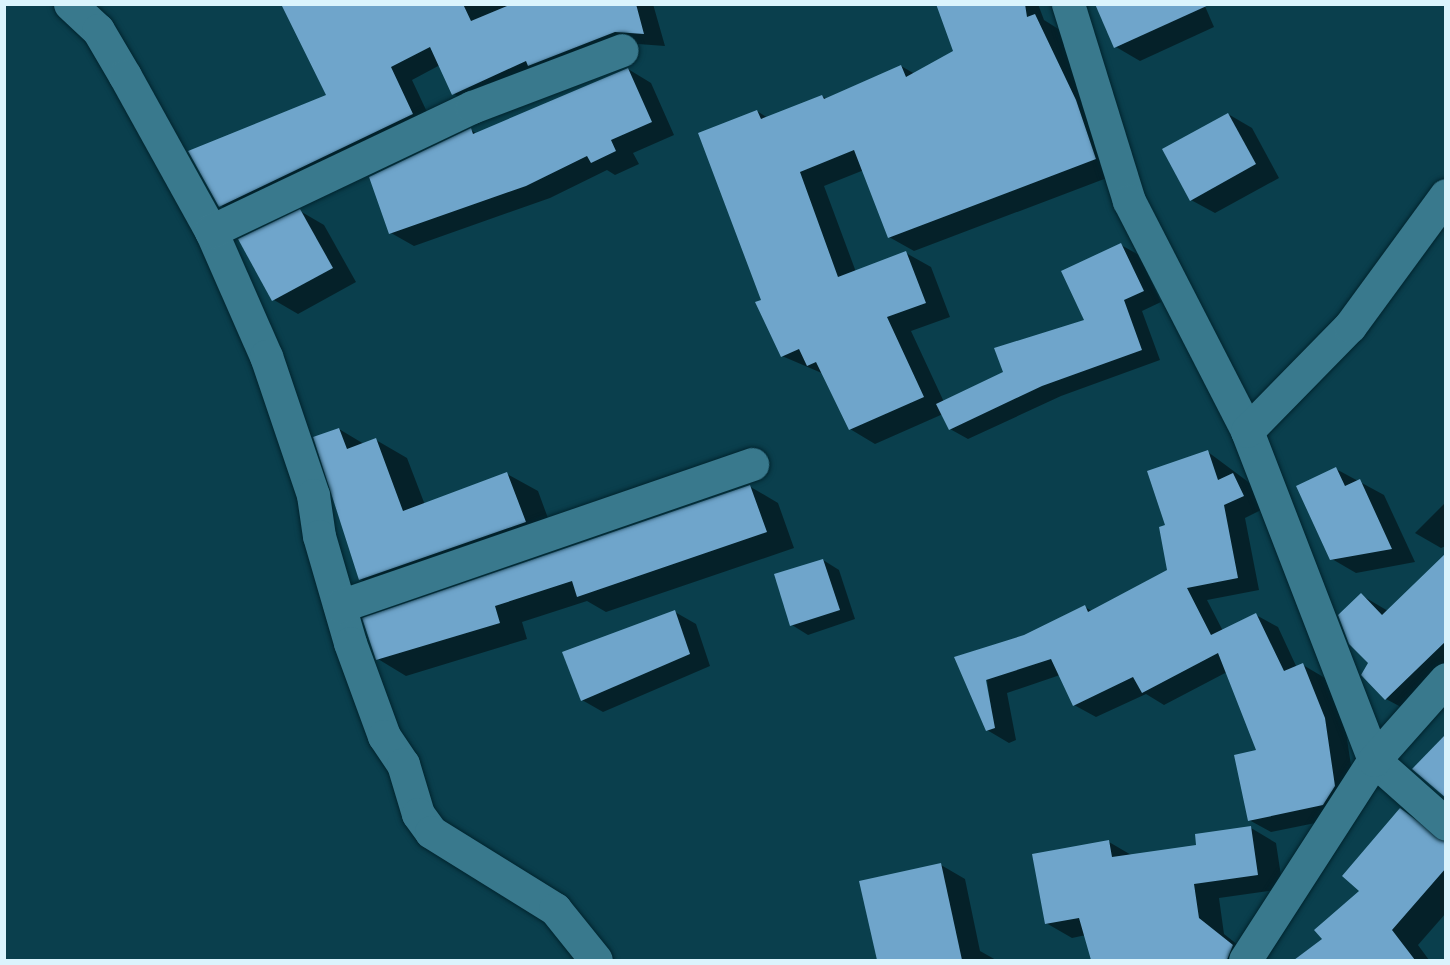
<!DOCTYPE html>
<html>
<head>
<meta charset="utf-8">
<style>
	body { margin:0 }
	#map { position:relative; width:1450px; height:965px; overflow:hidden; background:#0a3f4d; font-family:Mulish,sans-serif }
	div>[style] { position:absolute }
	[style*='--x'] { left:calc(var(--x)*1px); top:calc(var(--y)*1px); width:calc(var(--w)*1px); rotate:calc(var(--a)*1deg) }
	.shadow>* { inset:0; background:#0007 }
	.building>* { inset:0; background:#6fa5cb }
	.roads { filter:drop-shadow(0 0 2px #01242e) drop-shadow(0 0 2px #01242e) }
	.minor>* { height:33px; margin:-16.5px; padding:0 16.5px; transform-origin:16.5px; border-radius:16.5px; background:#39798d }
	span { translate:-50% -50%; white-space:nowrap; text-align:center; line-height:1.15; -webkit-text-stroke:6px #003542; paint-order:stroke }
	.frame { position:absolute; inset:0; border:6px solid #dbf4fd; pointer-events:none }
</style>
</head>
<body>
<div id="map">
	<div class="shadow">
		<div style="clip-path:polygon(301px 4px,653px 4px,665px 46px,638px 44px,476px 107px,454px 94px,440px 65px,412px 80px,434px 127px,242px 218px,220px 205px,328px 96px)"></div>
		<div style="clip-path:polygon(938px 4px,1038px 4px,1044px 20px,1060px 30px,1120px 173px,914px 251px,889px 237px,864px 170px,824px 186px,856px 272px,906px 253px,931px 267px,950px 317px,911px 331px,944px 402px,1005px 373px,1086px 321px,1121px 245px,1139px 255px,1161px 302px,1142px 311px,1160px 360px,1061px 396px,968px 439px,950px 429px,943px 414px,875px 444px,850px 429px,824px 374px,782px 356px,763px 300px,757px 111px,768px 118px,822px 96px,827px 99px,901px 66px,915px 74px,955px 52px)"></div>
		<div style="clip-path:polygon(1204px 4px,1214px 27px,1140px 61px,1116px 47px)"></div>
		<div style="clip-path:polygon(628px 69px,651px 83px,674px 135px,633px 153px,639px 164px,615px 175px,607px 170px,550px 198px,414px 246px,391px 233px,471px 130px,477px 134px)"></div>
		<div style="clip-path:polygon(1228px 114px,1252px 128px,1279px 178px,1215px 213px,1191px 200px)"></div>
		<div style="clip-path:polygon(300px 211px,324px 225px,356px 282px,298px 314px,274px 300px)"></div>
		<div style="clip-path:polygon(339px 429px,364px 444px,376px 440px,407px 458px,425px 505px,507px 474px,538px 491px,556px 540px,391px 597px,360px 579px)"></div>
		<div style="clip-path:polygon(evenodd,1208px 452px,1255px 487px,1265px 508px,1245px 518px,1259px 590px,1207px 600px,1223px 631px,1256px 615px,1278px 627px,1297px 668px,1303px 665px,1325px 678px,1346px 732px,1356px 799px,1345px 817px,1271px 832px,1249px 820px,1258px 751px,1227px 672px,1164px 705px,1146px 694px,1096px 717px,1074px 705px,1060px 675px,1007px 693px,1016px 740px,1009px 743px,987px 730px,956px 658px,1024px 636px,1085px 607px,1092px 611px,1169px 571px,1167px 527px,1208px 452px,983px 673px,986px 673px,991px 708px,988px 701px,983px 673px)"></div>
		<div style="clip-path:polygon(1336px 469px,1384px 495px,1415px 562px,1356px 573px,1332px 559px)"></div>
		<div style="clip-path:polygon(749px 486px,778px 503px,794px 548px,606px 612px,587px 601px,522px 622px,527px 639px,406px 676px,378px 659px)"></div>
		<div style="clip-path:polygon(1446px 502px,1446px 546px,1441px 548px,1415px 533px)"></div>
		<div style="clip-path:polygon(1446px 555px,1446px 683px,1414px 714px,1386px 699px,1370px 663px,1361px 595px,1388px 611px)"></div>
		<div style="clip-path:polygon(823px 560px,839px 570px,855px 619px,808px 635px,792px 625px)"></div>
		<div style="clip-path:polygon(675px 612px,696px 624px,710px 666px,603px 712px,582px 700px)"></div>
		<div style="clip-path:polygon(1400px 810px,1446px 841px,1446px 913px,1418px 945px,1429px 960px,1297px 960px,1324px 939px,1361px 891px)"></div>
		<div style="clip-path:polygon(1251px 828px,1276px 843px,1283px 889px,1219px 898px,1224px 934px,1257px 960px,1093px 960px,1086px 935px,1072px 938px,1046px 923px,1109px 842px,1133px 856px,1198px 846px)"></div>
		<div style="clip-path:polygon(941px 865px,965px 879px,980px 951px,996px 960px,869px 960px,878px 960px)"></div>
	</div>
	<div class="building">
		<div style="clip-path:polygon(281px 4px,463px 4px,471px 21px,512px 4px,636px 4px,644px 34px,615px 32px,528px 66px,526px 61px,452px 95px,430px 47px,391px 67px,413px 114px,219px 207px,188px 151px,326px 95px)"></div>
		<div style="clip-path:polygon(936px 4px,1025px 4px,1027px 17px,1035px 14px,1076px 100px,1096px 159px,888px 238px,854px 150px,800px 172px,838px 277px,906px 251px,926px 303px,887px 317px,924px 397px,849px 430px,816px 362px,807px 366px,799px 349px,781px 357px,755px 302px,761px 300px,698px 133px,757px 110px,761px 119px,822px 95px,824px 99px,901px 65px,906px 77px,953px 51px)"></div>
		<div style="clip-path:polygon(1095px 4px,1211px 4px,1114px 48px)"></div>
		<div style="clip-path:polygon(628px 68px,652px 122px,611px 140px,616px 151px,591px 163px,587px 156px,526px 186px,389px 234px,369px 177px,471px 128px,473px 134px)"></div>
		<div style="clip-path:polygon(1228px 113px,1256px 164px,1190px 201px,1162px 149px)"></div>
		<div style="clip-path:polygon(300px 209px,333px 268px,272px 301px,238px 239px)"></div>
		<div style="clip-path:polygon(1121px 243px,1144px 291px,1124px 300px,1142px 350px,1042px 386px,949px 430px,936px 404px,1003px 372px,994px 348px,1084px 320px,1061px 271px)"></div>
		<div style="clip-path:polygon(339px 428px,347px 449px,376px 438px,403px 511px,507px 472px,526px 522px,359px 580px,313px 437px)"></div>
		<div style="clip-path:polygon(1208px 450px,1218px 480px,1233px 473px,1244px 496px,1224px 505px,1238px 578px,1187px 588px,1211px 635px,1256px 613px,1284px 671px,1303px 663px,1325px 718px,1335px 786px,1323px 805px,1248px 821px,1234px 755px,1256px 750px,1218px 653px,1142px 693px,1133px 677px,1073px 706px,1051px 659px,986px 680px,995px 728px,986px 731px,954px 657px,1024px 635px,1085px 605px,1088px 612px,1167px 570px,1159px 527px,1165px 525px,1147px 471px)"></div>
		<div style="clip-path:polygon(1336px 467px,1345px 486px,1360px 479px,1392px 549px,1330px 560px,1296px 486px)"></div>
		<div style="clip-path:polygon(750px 485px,767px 532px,577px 597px,572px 581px,495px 606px,500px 623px,376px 660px,362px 618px)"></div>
		<div style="clip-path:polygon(1446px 553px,1446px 641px,1385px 700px,1361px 675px,1368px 663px,1349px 644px,1338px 615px,1361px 593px,1382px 615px)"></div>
		<div style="clip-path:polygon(823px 559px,840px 610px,790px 626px,774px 574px)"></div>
		<div style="clip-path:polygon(675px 610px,690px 654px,581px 701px,562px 652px)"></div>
		<div style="clip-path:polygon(1446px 734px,1446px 798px,1412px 769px)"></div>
		<div style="clip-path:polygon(1400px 808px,1446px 842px,1446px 868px,1392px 930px,1415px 960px,1294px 960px,1322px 939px,1314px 930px,1359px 891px,1342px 876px)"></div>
		<div style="clip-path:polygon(1251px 826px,1258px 875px,1194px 884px,1199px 918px,1233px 945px,1227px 960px,1091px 960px,1079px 918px,1045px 924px,1032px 854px,1109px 840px,1112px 857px,1196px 845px,1195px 834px)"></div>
		<div style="clip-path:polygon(941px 863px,962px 960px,877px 960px,859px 881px)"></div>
	</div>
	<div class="roads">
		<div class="minor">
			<div style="--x:70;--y:4;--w:38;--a:43"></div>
			<div style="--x:98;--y:30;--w:53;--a:59.6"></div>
			<div style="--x:125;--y:76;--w:177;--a:61"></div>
			<div style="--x:211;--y:231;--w:137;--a:66.3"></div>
			<div style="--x:266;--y:356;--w:147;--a:71.3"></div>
			<div style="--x:313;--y:495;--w:41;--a:81.7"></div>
			<div style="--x:319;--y:536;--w:111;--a:73.8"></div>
			<div style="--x:350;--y:643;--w:99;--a:69.9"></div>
			<div style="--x:384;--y:736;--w:34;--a:56"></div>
			<div style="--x:403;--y:764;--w:52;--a:73.3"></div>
			<div style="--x:418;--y:814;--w:22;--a:54"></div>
			<div style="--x:431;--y:832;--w:146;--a:31.8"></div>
			<div style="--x:555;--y:909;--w:65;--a:51.2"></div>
			<div style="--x:1068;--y:4;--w:206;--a:72.8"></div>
			<div style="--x:1129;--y:201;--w:259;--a:62.8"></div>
			<div style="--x:1247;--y:431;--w:353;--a:68.9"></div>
			<div style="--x:1374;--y:760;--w:96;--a:41.6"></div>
			<div style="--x:211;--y:231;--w:289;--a:-25.4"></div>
			<div style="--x:472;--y:107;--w:160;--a:-20.8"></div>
			<div style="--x:1247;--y:431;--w:147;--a:-45.6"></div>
			<div style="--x:1350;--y:326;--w:162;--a:-53.8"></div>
			<div style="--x:340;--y:606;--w:436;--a:-19"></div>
			<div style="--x:1245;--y:960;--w:238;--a:-57.2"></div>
			<div style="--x:1374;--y:760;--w:108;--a:-48.4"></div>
		</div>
	</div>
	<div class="frame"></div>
</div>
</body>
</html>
